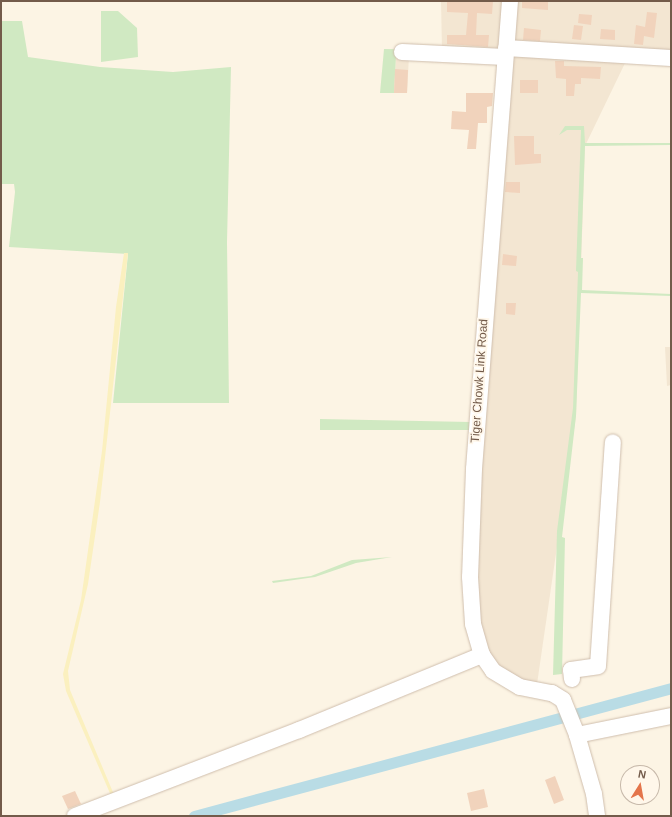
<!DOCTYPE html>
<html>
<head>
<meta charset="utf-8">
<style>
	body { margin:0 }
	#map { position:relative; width:672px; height:817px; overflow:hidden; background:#fcf4e4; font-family:Arial,sans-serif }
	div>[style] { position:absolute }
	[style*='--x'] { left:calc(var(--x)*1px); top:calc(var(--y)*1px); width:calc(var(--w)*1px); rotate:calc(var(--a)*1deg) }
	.residential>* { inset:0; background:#f3e6d2 }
	.green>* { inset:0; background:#d0e9c2 }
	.sand>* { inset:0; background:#fbf0bf }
	.canal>* { height:11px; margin:-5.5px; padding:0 5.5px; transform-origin:5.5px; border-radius:5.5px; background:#b9dce5 }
	.building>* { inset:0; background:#f1d3bc }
	.roads { filter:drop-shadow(0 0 1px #cfbead) drop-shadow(0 0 1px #cfbead) }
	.minor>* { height:16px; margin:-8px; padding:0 8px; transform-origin:8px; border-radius:8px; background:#fff }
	span { translate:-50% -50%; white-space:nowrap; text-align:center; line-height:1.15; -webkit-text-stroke:3.5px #fff7ea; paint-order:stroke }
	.street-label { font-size:12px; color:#735b4a }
	.frame { position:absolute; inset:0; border:2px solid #735b4a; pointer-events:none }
	.north { position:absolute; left:620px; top:765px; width:40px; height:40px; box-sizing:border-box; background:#fff7ea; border:1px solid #c7b9aa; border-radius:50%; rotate:11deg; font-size:11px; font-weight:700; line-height:16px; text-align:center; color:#735b4a }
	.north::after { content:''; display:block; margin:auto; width:14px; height:18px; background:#e4754b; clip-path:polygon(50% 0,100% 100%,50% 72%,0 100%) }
</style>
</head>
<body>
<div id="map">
	<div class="residential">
		<div style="clip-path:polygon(441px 1px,504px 1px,500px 62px,442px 50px)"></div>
		<div style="clip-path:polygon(508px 1px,671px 1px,671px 53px,627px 59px,585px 146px,576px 416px,536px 691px,482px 655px,471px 588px)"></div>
		<div style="clip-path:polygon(396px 56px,409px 56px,407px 93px,394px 93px)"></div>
		<div style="clip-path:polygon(665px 347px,671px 347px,671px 385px,667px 386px)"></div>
	</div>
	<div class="green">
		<div style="clip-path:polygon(101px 11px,118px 11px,137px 28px,138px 57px,101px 62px)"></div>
		<div style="clip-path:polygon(1px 21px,22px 21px,28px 57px,100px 67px,173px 72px,231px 67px,227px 242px,229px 403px,113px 403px,128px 254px,9px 247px,15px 192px,14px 184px,1px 184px)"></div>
		<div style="clip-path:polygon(384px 49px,442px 50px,396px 56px,394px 93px,380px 93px)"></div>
		<div style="clip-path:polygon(496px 91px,471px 430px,320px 430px,320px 419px,470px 422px)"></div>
		<div style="clip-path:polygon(565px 126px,584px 126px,585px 143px,671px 143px,671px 145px,585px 146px,581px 258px,583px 258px,582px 290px,671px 294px,671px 296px,581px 293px,576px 416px,562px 537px,565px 538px,562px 674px,553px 675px,557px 531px,573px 408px,578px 272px,576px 271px,581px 130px,567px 130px,559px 135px)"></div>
		<div style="clip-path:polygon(392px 557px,356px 563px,315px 577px,273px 583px,272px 581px,311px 576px,352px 560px)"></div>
	</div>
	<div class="sand">
		<div style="clip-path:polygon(124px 253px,128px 253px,100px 502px,88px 584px,68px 671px,70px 690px,115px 797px,112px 798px,66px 691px,63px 674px,81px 600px,102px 451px,116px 307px)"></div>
	</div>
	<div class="canal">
		<div style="--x:194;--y:816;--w:494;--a:-15"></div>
	</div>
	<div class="building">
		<div style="clip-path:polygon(447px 1px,493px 1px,492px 14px,477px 13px,476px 35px,489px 35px,488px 47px,447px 44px,447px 35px,466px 35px,468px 13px,447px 12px)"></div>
		<div style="clip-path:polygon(522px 1px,548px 1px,548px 10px,522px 8px)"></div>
		<div style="clip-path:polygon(647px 12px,657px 13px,654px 38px,644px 36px,643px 45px,634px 44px,636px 25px,645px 27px)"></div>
		<div style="clip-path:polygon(579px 14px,592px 15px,591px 25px,578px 23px)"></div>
		<div style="clip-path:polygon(574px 25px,583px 26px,581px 40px,572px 39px)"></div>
		<div style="clip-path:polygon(524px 28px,541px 30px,540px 41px,523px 40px)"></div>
		<div style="clip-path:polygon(601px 29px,615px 30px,615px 40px,600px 39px)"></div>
		<div style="clip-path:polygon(555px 61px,564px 61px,564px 66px,601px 67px,600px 79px,581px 78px,581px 84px,575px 84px,574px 96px,566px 96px,566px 79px,556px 78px)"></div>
		<div style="clip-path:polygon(395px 69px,408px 70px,407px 93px,394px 93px)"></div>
		<div style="clip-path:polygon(520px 80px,538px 80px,538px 93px,520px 93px)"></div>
		<div style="clip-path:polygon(466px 93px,493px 93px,492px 106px,487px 107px,487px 123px,478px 123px,476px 149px,467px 149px,469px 130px,451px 129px,452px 111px,466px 112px)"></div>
		<div style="clip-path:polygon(514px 136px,534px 136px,534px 154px,541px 154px,541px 163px,515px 165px)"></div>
		<div style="clip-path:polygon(506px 182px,520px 182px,520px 193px,505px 192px)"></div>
		<div style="clip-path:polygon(503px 254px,517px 256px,516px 266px,502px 265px)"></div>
		<div style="clip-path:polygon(506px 303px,516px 303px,515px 315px,506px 314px)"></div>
		<div style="clip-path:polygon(555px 776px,564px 800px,554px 804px,545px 780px)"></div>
		<div style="clip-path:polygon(484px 789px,488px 807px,471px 811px,467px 793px)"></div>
		<div style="clip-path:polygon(75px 791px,81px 804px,68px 809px,62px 796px)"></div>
	</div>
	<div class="roads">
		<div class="minor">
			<div style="--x:510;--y:1;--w:469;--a:94.4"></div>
			<div style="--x:474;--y:469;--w:108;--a:92.1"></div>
			<div style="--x:470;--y:577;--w:47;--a:86.3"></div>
			<div style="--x:473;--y:624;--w:32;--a:74"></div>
			<div style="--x:482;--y:655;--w:19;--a:55"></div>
			<div style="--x:493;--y:671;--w:31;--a:31"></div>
			<div style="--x:520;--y:687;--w:33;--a:11"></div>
			<div style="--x:552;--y:693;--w:13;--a:32"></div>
			<div style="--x:563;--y:700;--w:38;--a:68"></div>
			<div style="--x:577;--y:735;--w:61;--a:73.9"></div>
			<div style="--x:594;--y:794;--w:22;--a:82"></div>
			<div style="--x:506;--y:48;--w:165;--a:3.5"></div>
			<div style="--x:402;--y:52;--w:103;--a:2.8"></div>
			<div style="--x:572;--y:679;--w:9;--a:-96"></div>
			<div style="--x:571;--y:670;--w:27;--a:-8"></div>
			<div style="--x:598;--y:666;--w:224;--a:-86.2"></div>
			<div style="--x:577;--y:735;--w:96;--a:-11.4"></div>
			<div style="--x:75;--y:816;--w:240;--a:-21"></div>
			<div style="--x:299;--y:730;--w:198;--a:-22.3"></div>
		</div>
	</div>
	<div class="street-label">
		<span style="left:480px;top:381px;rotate:-86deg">Tiger Chowk Link Road</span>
	</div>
	<div class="frame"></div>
	<div class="north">N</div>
</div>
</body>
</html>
